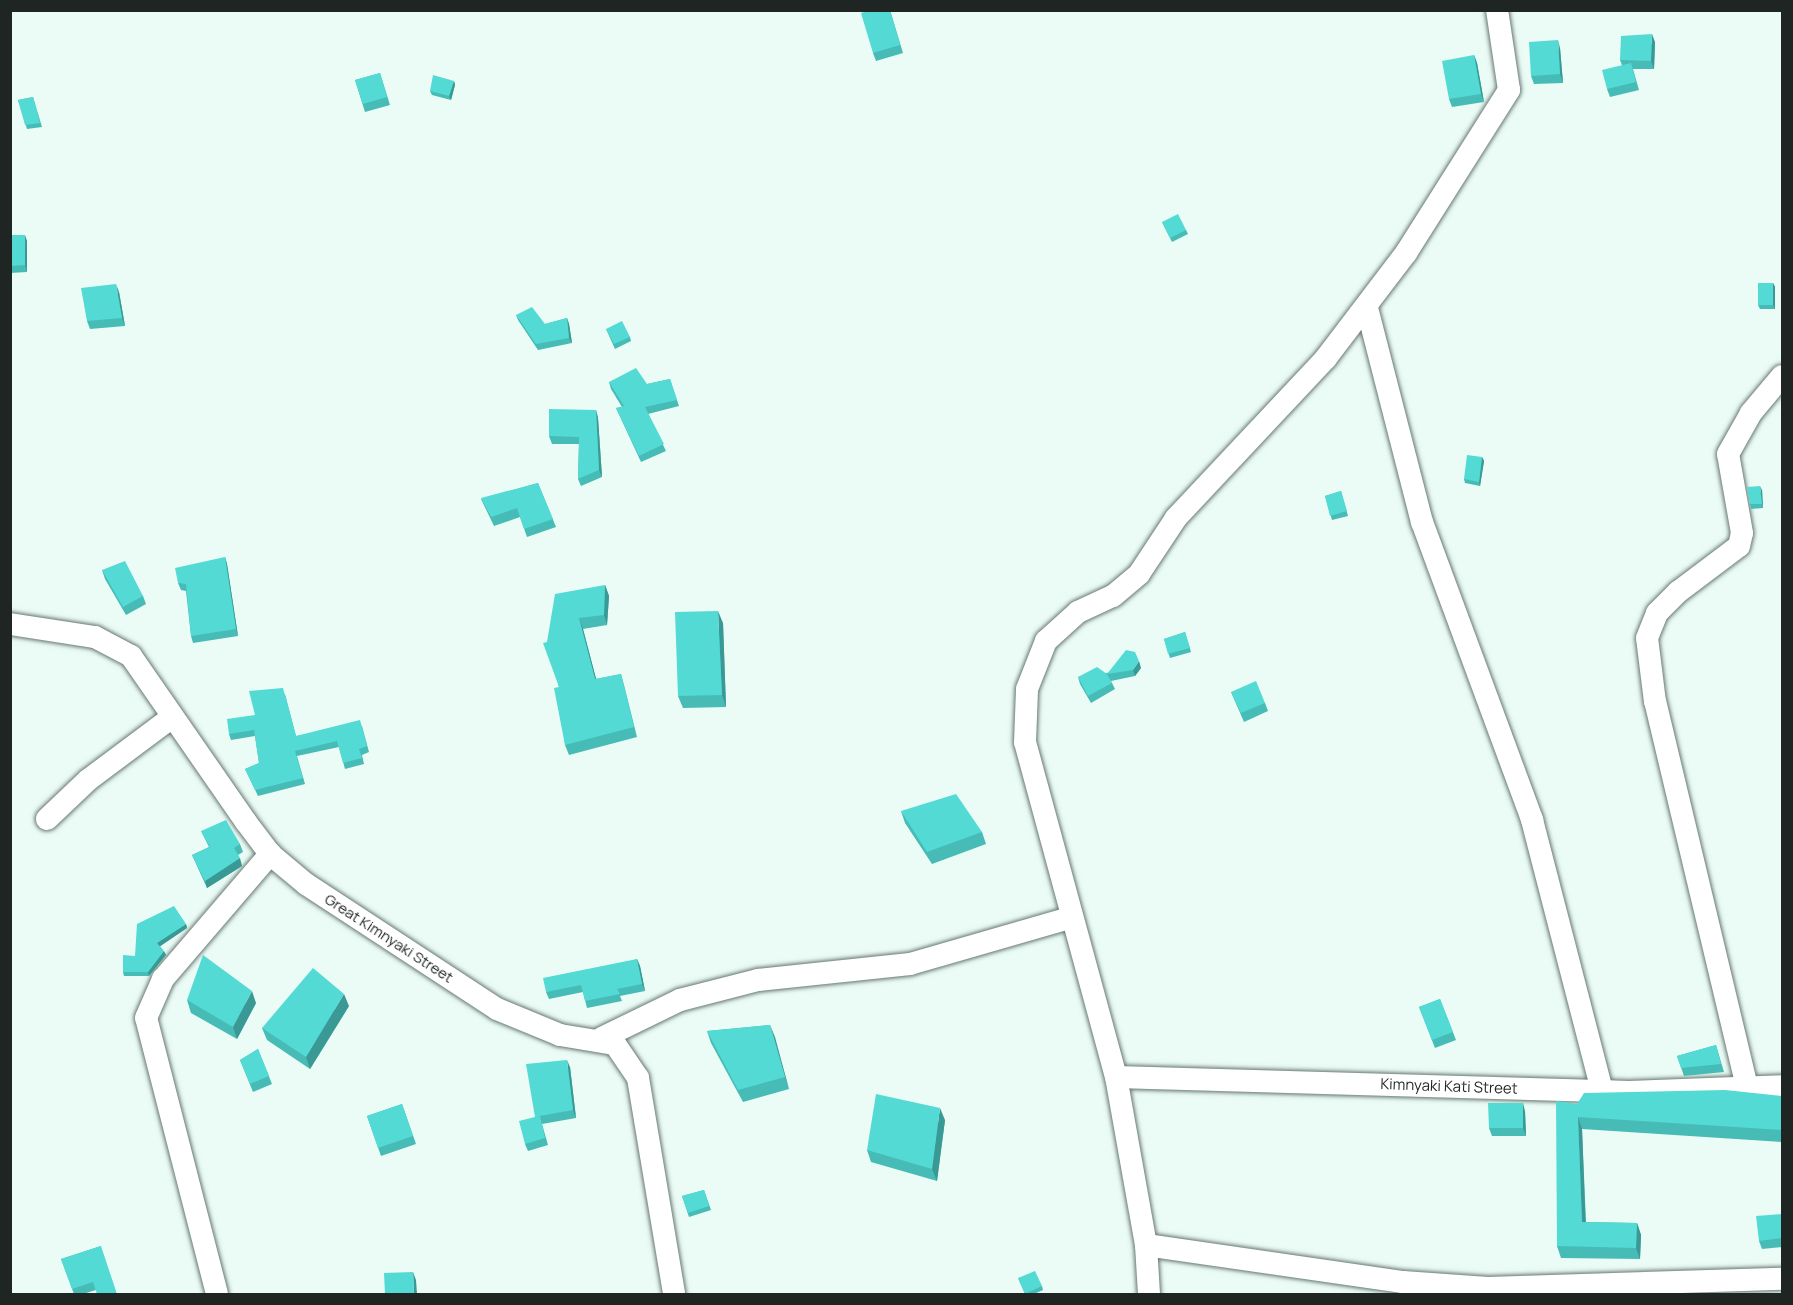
<!DOCTYPE html>
<html>
<head>
<meta charset="utf-8">
<style>
	body { margin:0 }
	#map { position:relative; width:1793px; height:1305px; overflow:hidden; background:#eafcf5; font-family:Manrope,sans-serif }
	div>[style] { position:absolute }
	[style*='--x'] { left:calc(var(--x)*1px); top:calc(var(--y)*1px); width:calc(var(--w)*1px); rotate:calc(var(--a)*1deg) }
	.roads { filter:drop-shadow(0 0 2px #677872) drop-shadow(0 0 2px #677872) }
	.minor>* { height:22px; margin:-11px; padding:0 11px; transform-origin:11px; border-radius:11px; background:#fff }
	.wall>* { inset:0; background:#47bbb6 }
	.shaded-wall>* { inset:0; background:#3a9994 }
	.building>* { inset:0; background:#53dad4 }
	span { translate:-50% -50%; white-space:nowrap; text-align:center; line-height:1.15; -webkit-text-stroke:4.5px #fff; paint-order:stroke }
	.street-label { font-size:15px; color:#1f2523 }
	.frame { position:absolute; inset:0; border:12px solid #1f2523; pointer-events:none }
</style>
</head>
<body>
<div id="map">
	<div class="roads">
		<div class="minor">
			<div style="--x:1367;--y:308;--w:221;--a:75.6"></div>
			<div style="--x:1422;--y:522;--w:318;--a:69.7"></div>
			<div style="--x:1532;--y:820;--w:279;--a:75.5"></div>
			<div style="--x:10;--y:624;--w:86;--a:8.7"></div>
			<div style="--x:95;--y:637;--w:41;--a:27.8"></div>
			<div style="--x:131;--y:656;--w:202;--a:55.3"></div>
			<div style="--x:246;--y:822;--w:40;--a:53"></div>
			<div style="--x:270;--y:854;--w:47;--a:39.8"></div>
			<div style="--x:306;--y:884;--w:228;--a:33.2"></div>
			<div style="--x:497;--y:1009;--w:68;--a:22.4"></div>
			<div style="--x:560;--y:1035;--w:56;--a:9.3"></div>
			<div style="--x:615;--y:1044;--w:41;--a:55.9"></div>
			<div style="--x:638;--y:1078;--w:219;--a:80.5"></div>
			<div style="--x:47;--y:819;--w:57;--a:-43.6"></div>
			<div style="--x:88;--y:780;--w:104;--a:-36.8"></div>
			<div style="--x:602;--y:1038;--w:87;--a:-26"></div>
			<div style="--x:680;--y:1000;--w:81;--a:-14.4"></div>
			<div style="--x:758;--y:980;--w:153;--a:-6"></div>
			<div style="--x:910;--y:964;--w:166;--a:-16.1"></div>
			<div style="--x:1116;--y:1077;--w:513;--a:1.67"></div>
			<div style="--x:1629;--y:1092;--w:153;--a:-2.2"></div>
			<div style="--x:1747;--y:1087;--w:396;--a:-103.4"></div>
			<div style="--x:1655;--y:702;--w:64;--a:-97.1"></div>
			<div style="--x:1647;--y:638;--w:27;--a:-68"></div>
			<div style="--x:1657;--y:613;--w:30;--a:-45"></div>
			<div style="--x:1678;--y:592;--w:76;--a:-37"></div>
			<div style="--x:1739;--y:546;--w:13;--a:-77"></div>
			<div style="--x:1742;--y:533;--w:80;--a:-100"></div>
			<div style="--x:1728;--y:454;--w:47;--a:-60.7"></div>
			<div style="--x:1751;--y:413;--w:48;--a:-50"></div>
			<div style="--x:1146;--y:1245;--w:260;--a:8.2"></div>
			<div style="--x:1403;--y:1282;--w:85;--a:4"></div>
			<div style="--x:1488;--y:1288;--w:294;--a:-1.8"></div>
			<div style="--x:217;--y:1294;--w:285;--a:-104.4"></div>
			<div style="--x:146;--y:1018;--w:43;--a:-66.4"></div>
			<div style="--x:163;--y:979;--w:165;--a:-49.4"></div>
			<div style="--x:1149;--y:1294;--w:49;--a:-93.5"></div>
			<div style="--x:1146;--y:1245;--w:171;--a:-100.1"></div>
			<div style="--x:1116;--y:1077;--w:347;--a:-105.2"></div>
			<div style="--x:1025;--y:742;--w:53;--a:-87.8"></div>
			<div style="--x:1027;--y:689;--w:52;--a:-68.4"></div>
			<div style="--x:1046;--y:641;--w:43;--a:-42.2"></div>
			<div style="--x:1078;--y:612;--w:38;--a:-25"></div>
			<div style="--x:1113;--y:596;--w:34;--a:-40"></div>
			<div style="--x:1139;--y:574;--w:67;--a:-56.5"></div>
			<div style="--x:1176;--y:518;--w:219;--a:-46.8"></div>
			<div style="--x:1326;--y:358;--w:132;--a:-52.7"></div>
			<div style="--x:1406;--y:253;--w:193;--a:-57.7"></div>
			<div style="--x:1509;--y:90;--w:81;--a:-98.5"></div>
		</div>
	</div>
	<div class="wall">
		<div style="clip-path:polygon(890px 10px,903px 53px,876px 61px,873px 53px)"></div>
		<div style="clip-path:polygon(1655px 42px,1654px 69px,1633px 69px,1639px 90px,1610px 97px,1607px 89px,1622px 65px,1620px 60px)"></div>
		<div style="clip-path:polygon(1560px 48px,1563px 83px,1534px 84px,1531px 76px)"></div>
		<div style="clip-path:polygon(1474px 55px,1477px 63px,1484px 102px,1452px 107px,1449px 99px)"></div>
		<div style="clip-path:polygon(380px 73px,390px 105px,365px 112px,355px 80px)"></div>
		<div style="clip-path:polygon(454px 81px,455px 85px,451px 100px,432px 95px,430px 91px)"></div>
		<div style="clip-path:polygon(33px 97px,42px 127px,27px 129px,18px 100px)"></div>
		<div style="clip-path:polygon(1162px 222px,1186px 230px,1188px 234px,1172px 242px)"></div>
		<div style="clip-path:polygon(10px 235px,27px 241px,27px 272px,10px 273px)"></div>
		<div style="clip-path:polygon(1773px 283px,1775px 287px,1775px 309px,1760px 309px,1758px 305px)"></div>
		<div style="clip-path:polygon(119px 292px,125px 326px,90px 329px,87px 321px)"></div>
		<div style="clip-path:polygon(516px 315px,545px 324px,567px 318px,569px 324px,572px 343px,538px 350px,518px 320px)"></div>
		<div style="clip-path:polygon(606px 329px,630px 337px,631px 341px,615px 349px)"></div>
		<div style="clip-path:polygon(670px 379px,679px 406px,648px 414px,666px 451px,641px 462px,616px 408px,622px 407px,611px 389px,609px 382px,647px 384px)"></div>
		<div style="clip-path:polygon(596px 410px,598px 418px,602px 477px,581px 486px,578px 479px,579px 444px,552px 444px,549px 436px)"></div>
		<div style="clip-path:polygon(1482px 457px,1484px 461px,1480px 486px,1465px 483px,1464px 479px)"></div>
		<div style="clip-path:polygon(538px 483px,556px 527px,527px 537px,520px 517px,494px 526px,481px 499px)"></div>
		<div style="clip-path:polygon(1762px 490px,1763px 508px,1751px 509px,1750px 504px)"></div>
		<div style="clip-path:polygon(1341px 491px,1348px 516px,1332px 520px,1325px 496px)"></div>
		<div style="clip-path:polygon(225px 557px,227px 564px,238px 636px,193px 643px,191px 636px,186px 591px,181px 590px,178px 583px)"></div>
		<div style="clip-path:polygon(102px 570px,143px 596px,146px 604px,126px 615px,105px 579px)"></div>
		<div style="clip-path:polygon(605px 585px,609px 596px,607px 625px,583px 629px,596px 679px,621px 674px,624px 685px,637px 737px,569px 755px,565px 745px,559px 687px,547px 642px)"></div>
		<div style="clip-path:polygon(723px 623px,726px 707px,683px 708px,678px 696px)"></div>
		<div style="clip-path:polygon(1185px 632px,1191px 652px,1170px 658px,1164px 639px)"></div>
		<div style="clip-path:polygon(1141px 668px,1135px 676px,1111px 681px,1115px 689px,1091px 703px,1080px 684px,1078px 677px)"></div>
		<div style="clip-path:polygon(1231px 692px,1265px 703px,1268px 711px,1244px 722px)"></div>
		<div style="clip-path:polygon(285px 694px,296px 736px,362px 726px,369px 752px,362px 755px,364px 764px,345px 769px,339px 747px,297px 756px,305px 784px,258px 796px,245px 769px,259px 763px,255px 736px,231px 740px,229px 734px)"></div>
		<div style="clip-path:polygon(901px 811px,982px 832px,986px 844px,932px 864px,905px 823px)"></div>
		<div style="clip-path:polygon(201px 831px,240px 844px,243px 852px,238px 855px,242px 866px,207px 888px,192px 855px,209px 847px)"></div>
		<div style="clip-path:polygon(186px 924px,187px 928px,160px 946px,166px 955px,149px 976px,124px 976px,123px 972px,135px 956px)"></div>
		<div style="clip-path:polygon(637px 959px,640px 966px,645px 991px,620px 996px,622px 1001px,587px 1008px,583px 992px,549px 999px,546px 992px)"></div>
		<div style="clip-path:polygon(1440px 999px,1456px 1040px,1435px 1048px,1419px 1007px)"></div>
		<div style="clip-path:polygon(187px 1000px,256px 1003px,237px 1039px,191px 1013px)"></div>
		<div style="clip-path:polygon(349px 1006px,310px 1069px,267px 1040px,262px 1028px)"></div>
		<div style="clip-path:polygon(770px 1025px,789px 1089px,743px 1102px,711px 1043px,707px 1031px)"></div>
		<div style="clip-path:polygon(1716px 1045px,1724px 1072px,1684px 1076px,1677px 1056px)"></div>
		<div style="clip-path:polygon(258px 1049px,272px 1084px,253px 1092px,240px 1060px)"></div>
		<div style="clip-path:polygon(570px 1067px,576px 1118px,542px 1124px,548px 1145px,528px 1151px,525px 1144px,535px 1117px)"></div>
		<div style="clip-path:polygon(1782px 1096px,1782px 1142px,1582px 1129px,1586px 1222px,1637px 1223px,1641px 1235px,1640px 1259px,1561px 1258px,1557px 1246px,1577px 1104px)"></div>
		<div style="clip-path:polygon(402px 1104px,416px 1144px,381px 1156px,367px 1116px)"></div>
		<div style="clip-path:polygon(1525px 1111px,1526px 1136px,1492px 1136px,1489px 1128px)"></div>
		<div style="clip-path:polygon(945px 1120px,937px 1181px,871px 1162px,867px 1150px)"></div>
		<div style="clip-path:polygon(704px 1190px,711px 1210px,689px 1217px,682px 1196px)"></div>
		<div style="clip-path:polygon(1782px 1214px,1782px 1247px,1762px 1249px,1759px 1241px)"></div>
		<div style="clip-path:polygon(101px 1246px,96px 1290px,83px 1294px,74px 1294px,61px 1259px)"></div>
		<div style="clip-path:polygon(1018px 1278px,1042px 1286px,1043px 1290px,1034px 1294px,1025px 1294px)"></div>
	</div>
	<div class="shaded-wall">
		<div style="clip-path:polygon(1652px 34px,1655px 42px,1654px 69px,1651px 61px)"></div>
		<div style="clip-path:polygon(1558px 40px,1560px 48px,1563px 83px,1560px 74px)"></div>
		<div style="clip-path:polygon(1474px 55px,1477px 63px,1484px 102px,1481px 94px)"></div>
		<div style="clip-path:polygon(454px 81px,455px 85px,451px 100px,449px 96px)"></div>
		<div style="clip-path:polygon(25px 235px,27px 241px,27px 272px,25px 265px)"></div>
		<div style="clip-path:polygon(1773px 283px,1775px 287px,1775px 309px,1773px 305px)"></div>
		<div style="clip-path:polygon(116px 284px,119px 292px,125px 326px,122px 318px)"></div>
		<div style="clip-path:polygon(567px 318px,569px 324px,572px 343px,569px 338px)"></div>
		<div style="clip-path:polygon(596px 410px,598px 418px,602px 477px,599px 470px)"></div>
		<div style="clip-path:polygon(1482px 457px,1484px 461px,1480px 486px,1479px 482px)"></div>
		<div style="clip-path:polygon(1760px 486px,1762px 490px,1763px 508px,1762px 504px)"></div>
		<div style="clip-path:polygon(225px 557px,227px 564px,238px 636px,236px 629px)"></div>
		<div style="clip-path:polygon(605px 585px,609px 596px,607px 625px,604px 615px)"></div>
		<div style="clip-path:polygon(718px 611px,723px 623px,726px 707px,722px 695px)"></div>
		<div style="clip-path:polygon(579px 618px,583px 629px,599px 690px,595px 679px)"></div>
		<div style="clip-path:polygon(1139px 661px,1141px 668px,1135px 676px,1133px 670px)"></div>
		<div style="clip-path:polygon(240px 858px,242px 866px,207px 888px,205px 881px)"></div>
		<div style="clip-path:polygon(186px 924px,187px 928px,159px 947px,157px 943px)"></div>
		<div style="clip-path:polygon(164px 951px,166px 955px,149px 976px,148px 972px)"></div>
		<div style="clip-path:polygon(637px 959px,640px 966px,645px 991px,642px 984px)"></div>
		<div style="clip-path:polygon(252px 991px,256px 1003px,237px 1039px,233px 1027px)"></div>
		<div style="clip-path:polygon(344px 994px,349px 1006px,310px 1069px,306px 1057px)"></div>
		<div style="clip-path:polygon(770px 1025px,775px 1037px,789px 1089px,785px 1077px)"></div>
		<div style="clip-path:polygon(567px 1060px,570px 1067px,576px 1118px,573px 1110px)"></div>
		<div style="clip-path:polygon(1523px 1103px,1525px 1111px,1526px 1136px,1523px 1128px)"></div>
		<div style="clip-path:polygon(940px 1108px,945px 1120px,937px 1181px,932px 1169px)"></div>
		<div style="clip-path:polygon(1578px 1117px,1582px 1129px,1586px 1234px,1582px 1222px)"></div>
		<div style="clip-path:polygon(1637px 1223px,1641px 1235px,1640px 1259px,1636px 1248px)"></div>
		<div style="clip-path:polygon(413px 1272px,416px 1280px,417px 1294px,414px 1294px)"></div>
	</div>
	<div class="building">
		<div style="clip-path:polygon(871px 10px,890px 10px,900px 45px,873px 53px,861px 13px)"></div>
		<div style="clip-path:polygon(1652px 34px,1651px 61px,1620px 60px,1621px 36px)"></div>
		<div style="clip-path:polygon(1558px 40px,1560px 74px,1531px 76px,1529px 42px)"></div>
		<div style="clip-path:polygon(1474px 55px,1481px 94px,1449px 99px,1442px 61px)"></div>
		<div style="clip-path:polygon(1631px 63px,1636px 82px,1607px 89px,1602px 70px)"></div>
		<div style="clip-path:polygon(380px 73px,387px 97px,363px 104px,355px 80px)"></div>
		<div style="clip-path:polygon(433px 75px,454px 81px,449px 96px,430px 91px)"></div>
		<div style="clip-path:polygon(33px 97px,40px 123px,25px 125px,18px 100px)"></div>
		<div style="clip-path:polygon(1178px 214px,1186px 230px,1170px 238px,1162px 222px)"></div>
		<div style="clip-path:polygon(10px 235px,25px 235px,25px 265px,10px 266px)"></div>
		<div style="clip-path:polygon(1758px 283px,1773px 283px,1773px 305px,1758px 305px)"></div>
		<div style="clip-path:polygon(116px 284px,122px 318px,87px 321px,81px 288px)"></div>
		<div style="clip-path:polygon(532px 307px,545px 324px,567px 318px,569px 338px,536px 344px,516px 315px)"></div>
		<div style="clip-path:polygon(622px 321px,630px 337px,614px 344px,606px 329px)"></div>
		<div style="clip-path:polygon(636px 368px,647px 384px,670px 379px,677px 400px,645px 407px,664px 444px,639px 456px,616px 408px,624px 406px,609px 382px)"></div>
		<div style="clip-path:polygon(549px 409px,596px 410px,599px 470px,578px 479px,579px 437px,549px 436px)"></div>
		<div style="clip-path:polygon(1467px 455px,1482px 457px,1479px 482px,1464px 479px)"></div>
		<div style="clip-path:polygon(538px 483px,553px 519px,524px 529px,517px 508px,491px 517px,481px 498px)"></div>
		<div style="clip-path:polygon(1760px 486px,1762px 504px,1750px 504px,1747px 487px)"></div>
		<div style="clip-path:polygon(1341px 491px,1347px 511px,1330px 516px,1325px 496px)"></div>
		<div style="clip-path:polygon(225px 557px,236px 629px,191px 636px,186px 584px,178px 583px,175px 568px)"></div>
		<div style="clip-path:polygon(125px 561px,143px 596px,123px 607px,102px 570px)"></div>
		<div style="clip-path:polygon(605px 585px,604px 615px,579px 618px,595px 679px,621px 674px,634px 727px,565px 745px,554px 688px,559px 687px,543px 643px,547px 642px,555px 594px)"></div>
		<div style="clip-path:polygon(718px 611px,722px 695px,678px 696px,675px 612px)"></div>
		<div style="clip-path:polygon(1185px 632px,1190px 648px,1168px 654px,1164px 639px)"></div>
		<div style="clip-path:polygon(1126px 650px,1135px 652px,1139px 661px,1133px 670px,1107px 674px,1112px 683px,1088px 696px,1078px 677px,1097px 667px,1107px 674px)"></div>
		<div style="clip-path:polygon(1256px 681px,1265px 703px,1241px 713px,1231px 692px)"></div>
		<div style="clip-path:polygon(283px 688px,296px 736px,360px 720px,367px 746px,359px 749px,362px 758px,343px 763px,337px 741px,295px 751px,303px 778px,255px 790px,245px 769px,259px 763px,254px 730px,229px 734px,227px 719px,255px 715px,249px 691px)"></div>
		<div style="clip-path:polygon(956px 794px,982px 832px,927px 852px,901px 811px)"></div>
		<div style="clip-path:polygon(226px 820px,240px 844px,234px 848px,240px 858px,205px 881px,192px 855px,210px 847px,201px 831px)"></div>
		<div style="clip-path:polygon(174px 906px,186px 924px,157px 943px,164px 951px,148px 972px,123px 972px,123px 955px,135px 956px,137px 924px)"></div>
		<div style="clip-path:polygon(203px 955px,252px 991px,233px 1027px,187px 1000px)"></div>
		<div style="clip-path:polygon(637px 959px,642px 984px,617px 989px,620px 994px,585px 1001px,581px 985px,546px 992px,543px 978px)"></div>
		<div style="clip-path:polygon(313px 968px,344px 994px,306px 1057px,262px 1028px)"></div>
		<div style="clip-path:polygon(1440px 999px,1453px 1032px,1432px 1040px,1419px 1007px)"></div>
		<div style="clip-path:polygon(770px 1025px,785px 1077px,738px 1090px,707px 1031px)"></div>
		<div style="clip-path:polygon(1716px 1045px,1721px 1064px,1681px 1068px,1677px 1056px)"></div>
		<div style="clip-path:polygon(258px 1049px,269px 1076px,250px 1084px,240px 1060px)"></div>
		<div style="clip-path:polygon(567px 1060px,573px 1110px,540px 1116px,545px 1138px,525px 1144px,519px 1121px,535px 1117px,526px 1064px)"></div>
		<div style="clip-path:polygon(1725px 1090px,1782px 1096px,1782px 1130px,1578px 1117px,1582px 1222px,1637px 1223px,1636px 1248px,1557px 1246px,1556px 1101px,1577px 1104px,1584px 1093px)"></div>
		<div style="clip-path:polygon(876px 1094px,940px 1108px,932px 1169px,867px 1150px)"></div>
		<div style="clip-path:polygon(1488px 1103px,1523px 1103px,1523px 1128px,1489px 1128px)"></div>
		<div style="clip-path:polygon(402px 1104px,413px 1136px,378px 1148px,367px 1116px)"></div>
		<div style="clip-path:polygon(704px 1190px,709px 1206px,688px 1213px,682px 1196px)"></div>
		<div style="clip-path:polygon(1782px 1214px,1782px 1238px,1759px 1241px,1756px 1216px)"></div>
		<div style="clip-path:polygon(101px 1246px,117px 1294px,97px 1294px,93px 1282px,72px 1289px,61px 1259px)"></div>
		<div style="clip-path:polygon(1035px 1271px,1042px 1286px,1025px 1294px,1018px 1278px)"></div>
		<div style="clip-path:polygon(413px 1272px,414px 1294px,385px 1294px,384px 1273px)"></div>
	</div>
	<div class="street-label">
		<span style="left:389px;top:938px;rotate:33deg">Great Kimnyaki Street</span>
		<span style="left:1449px;top:1086px;rotate:2deg">Kimnyaki Kati Street</span>
	</div>
	<div class="frame"></div>
</div>
</body>
</html>
